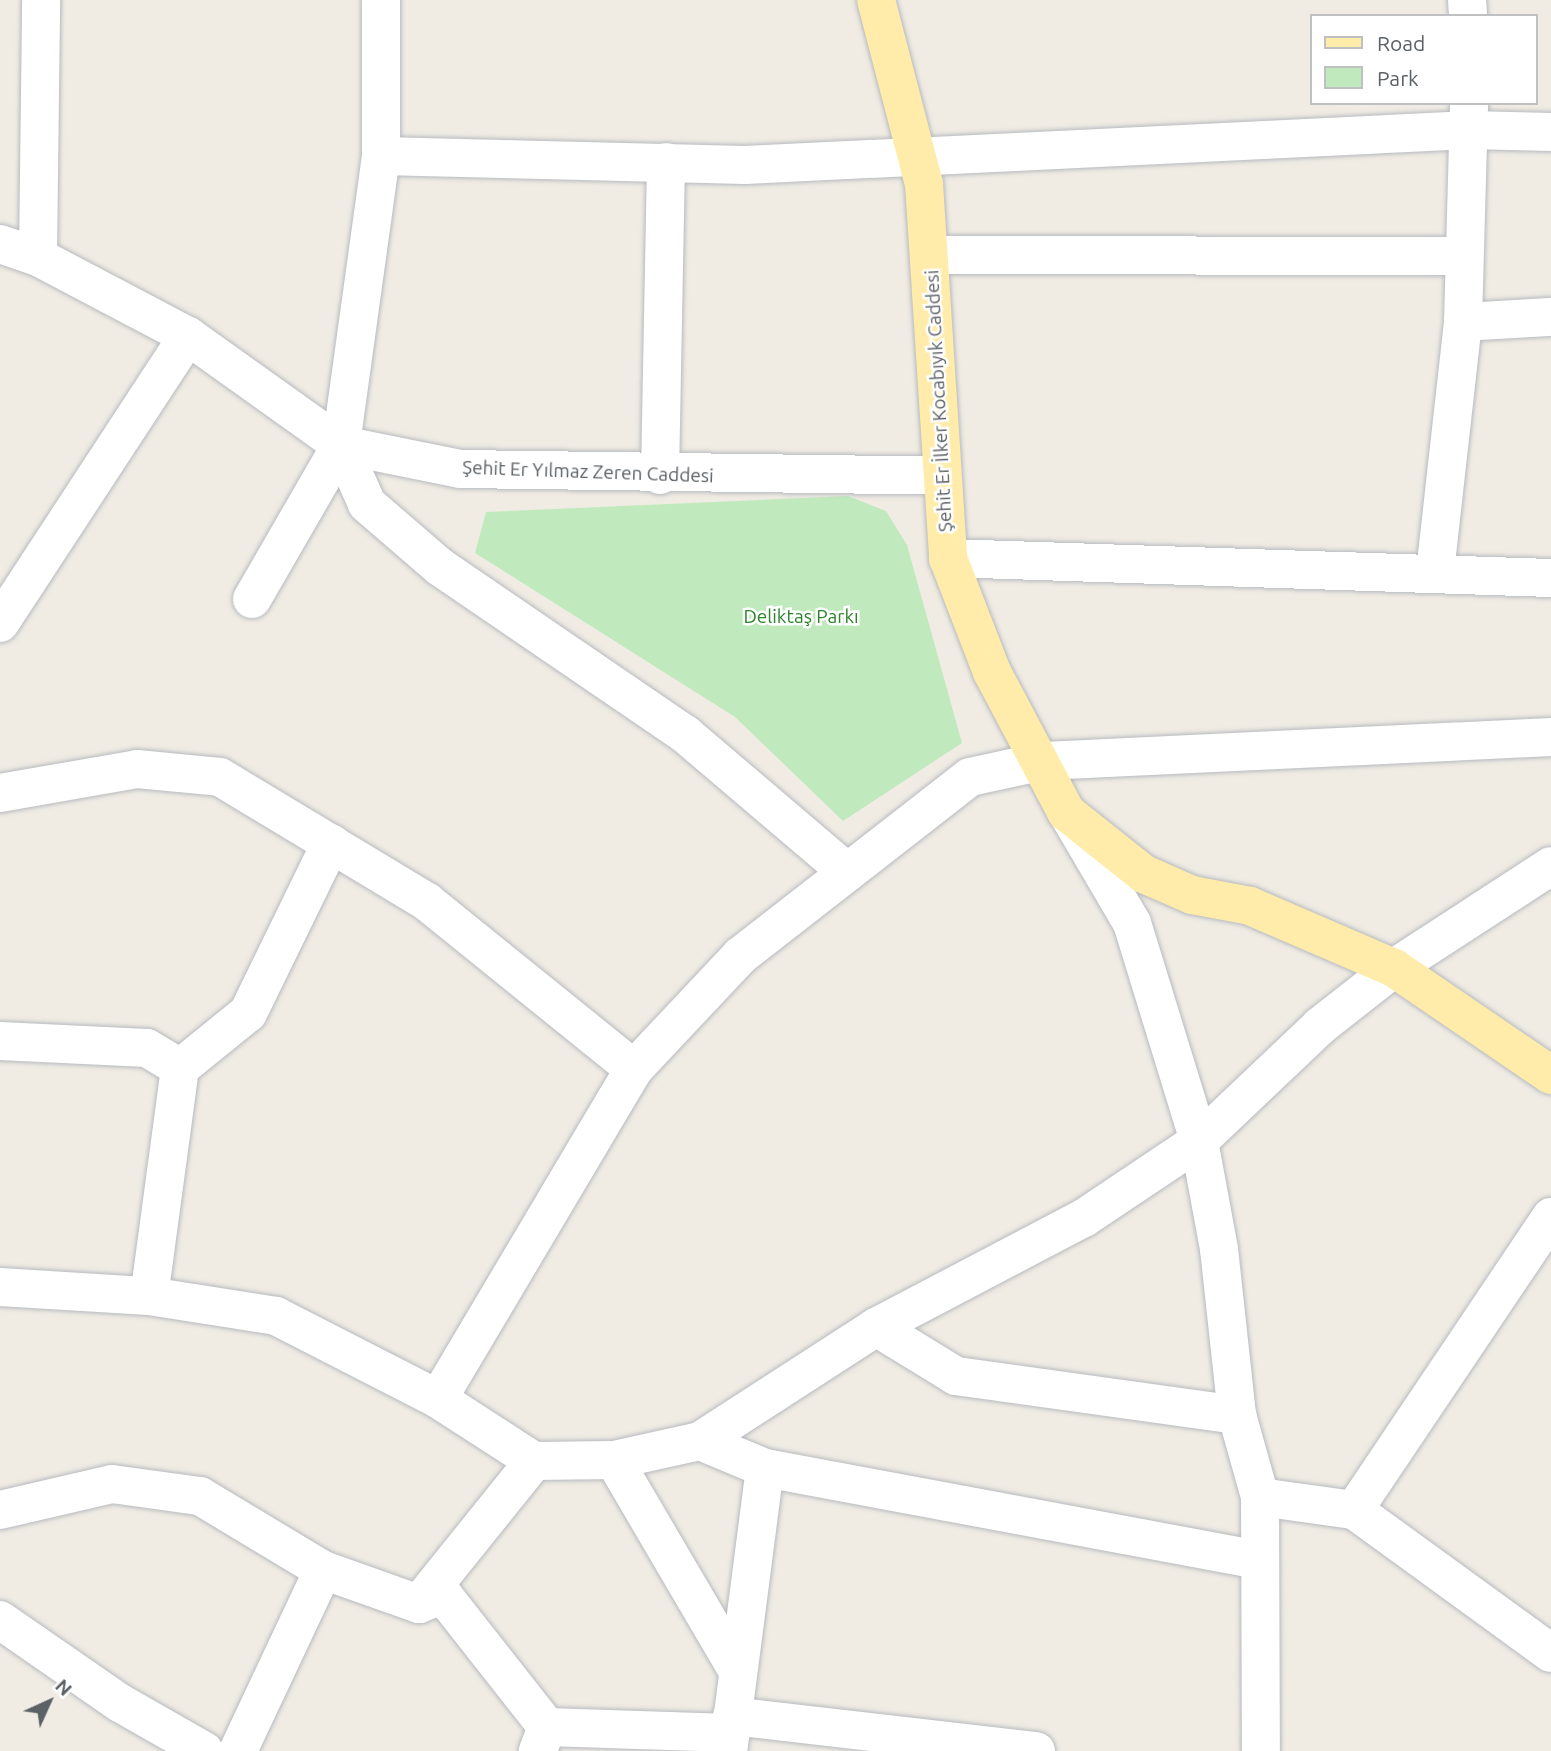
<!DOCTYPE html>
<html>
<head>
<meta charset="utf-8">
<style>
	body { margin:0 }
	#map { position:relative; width:1551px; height:1751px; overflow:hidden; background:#f0ece4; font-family:Ubuntu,sans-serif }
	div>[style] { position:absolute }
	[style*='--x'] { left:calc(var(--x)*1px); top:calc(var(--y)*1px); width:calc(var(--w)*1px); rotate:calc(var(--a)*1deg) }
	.green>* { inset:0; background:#c0eabe }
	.roads { filter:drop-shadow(0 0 2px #b7babf) drop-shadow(0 0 2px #b7babf) }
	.minor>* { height:38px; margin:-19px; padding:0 19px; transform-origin:19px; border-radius:19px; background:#fff }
	.major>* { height:38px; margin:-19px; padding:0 19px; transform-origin:19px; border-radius:19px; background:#ffecaa }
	span { translate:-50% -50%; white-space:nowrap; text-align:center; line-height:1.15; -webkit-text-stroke:5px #fff; paint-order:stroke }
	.street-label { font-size:19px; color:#5c6166 }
	.park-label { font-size:19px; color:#2d842d }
	.legend { position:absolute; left:1310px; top:14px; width:228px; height:91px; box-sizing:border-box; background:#fff; border:2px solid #bec0c2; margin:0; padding:9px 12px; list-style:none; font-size:21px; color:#5c6166 }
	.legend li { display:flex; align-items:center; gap:14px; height:35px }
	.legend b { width:35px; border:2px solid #bec0c2 }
	.north { position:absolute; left:14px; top:1667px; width:70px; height:70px; -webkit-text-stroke:5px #fff; paint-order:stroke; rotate:45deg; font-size:19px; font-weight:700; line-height:28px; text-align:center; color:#5c6166 }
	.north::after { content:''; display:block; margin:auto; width:24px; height:32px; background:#5c6166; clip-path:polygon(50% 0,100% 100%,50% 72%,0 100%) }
</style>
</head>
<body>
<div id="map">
	<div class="green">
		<div style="clip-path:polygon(848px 496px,886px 511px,907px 545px,962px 743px,843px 821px,735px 717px,475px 553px,486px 512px)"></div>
	</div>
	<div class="roads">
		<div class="minor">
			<div style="--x:381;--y:0;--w:156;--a:90"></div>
			<div style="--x:381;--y:156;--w:292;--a:97.9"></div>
			<div style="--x:341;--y:445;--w:64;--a:66.2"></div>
			<div style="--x:367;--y:504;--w:96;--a:40.8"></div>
			<div style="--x:440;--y:567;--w:297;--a:34.3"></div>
			<div style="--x:685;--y:734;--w:213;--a:40.4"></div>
			<div style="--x:1467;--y:0;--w:16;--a:86"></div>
			<div style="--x:381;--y:156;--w:364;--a:1.4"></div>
			<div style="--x:745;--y:165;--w:726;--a:-2.76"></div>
			<div style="--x:1470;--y:130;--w:81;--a:1.4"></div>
			<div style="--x:0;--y:244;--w:40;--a:18.9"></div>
			<div style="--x:38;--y:257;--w:170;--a:27.8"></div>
			<div style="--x:188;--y:336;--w:188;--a:35.5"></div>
			<div style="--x:341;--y:445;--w:121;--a:11.4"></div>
			<div style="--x:460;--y:469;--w:480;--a:0.8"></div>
			<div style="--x:931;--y:255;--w:532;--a:0.11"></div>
			<div style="--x:38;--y:257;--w:257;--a:-89.3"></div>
			<div style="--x:1463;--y:322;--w:88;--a:-3.3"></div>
			<div style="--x:660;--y:475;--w:313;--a:-88.9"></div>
			<div style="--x:948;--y:558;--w:603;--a:1.9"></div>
			<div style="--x:1435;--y:572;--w:252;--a:-83.6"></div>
			<div style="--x:1463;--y:322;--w:217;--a:-88.4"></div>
			<div style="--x:252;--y:599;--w:178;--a:-60"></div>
			<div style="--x:0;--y:623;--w:343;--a:-56.8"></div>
			<div style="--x:0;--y:793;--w:139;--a:-9.9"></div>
			<div style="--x:137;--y:769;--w:83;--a:5.5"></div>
			<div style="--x:220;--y:777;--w:242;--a:31.1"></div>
			<div style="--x:427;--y:902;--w:266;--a:38.9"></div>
			<div style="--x:1068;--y:814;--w:126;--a:59.6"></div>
			<div style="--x:1132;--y:923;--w:228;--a:72.9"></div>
			<div style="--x:1199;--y:1141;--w:110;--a:79.5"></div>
			<div style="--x:1219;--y:1249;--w:167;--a:83.8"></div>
			<div style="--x:1237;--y:1415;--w:85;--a:74.3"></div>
			<div style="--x:1260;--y:1497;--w:254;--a:89.8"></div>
			<div style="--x:0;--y:1041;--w:147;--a:2.7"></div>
			<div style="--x:147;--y:1048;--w:39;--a:31"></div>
			<div style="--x:180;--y:1068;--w:230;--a:97.7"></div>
			<div style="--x:180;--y:1068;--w:87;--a:-39"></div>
			<div style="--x:248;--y:1013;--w:189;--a:-64"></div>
			<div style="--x:0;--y:1287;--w:149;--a:3.5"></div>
			<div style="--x:149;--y:1296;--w:129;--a:8.9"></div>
			<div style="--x:276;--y:1316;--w:182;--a:27.1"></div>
			<div style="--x:438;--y:1399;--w:114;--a:32.9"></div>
			<div style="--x:534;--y:1461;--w:80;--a:-0.7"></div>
			<div style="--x:614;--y:1460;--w:88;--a:-12.5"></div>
			<div style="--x:700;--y:1441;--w:210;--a:-32.9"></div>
			<div style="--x:876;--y:1327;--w:235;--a:-27.7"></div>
			<div style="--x:1084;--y:1218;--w:138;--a:-33.8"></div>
			<div style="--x:1199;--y:1141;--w:167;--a:-43.5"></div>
			<div style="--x:1320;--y:1026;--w:94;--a:-38.1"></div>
			<div style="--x:1394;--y:968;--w:187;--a:-33"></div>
			<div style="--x:876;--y:1327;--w:94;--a:31.5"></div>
			<div style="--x:956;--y:1376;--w:284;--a:7.9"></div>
			<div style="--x:438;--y:1399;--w:384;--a:-59.3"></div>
			<div style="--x:634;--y:1069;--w:155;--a:-46.8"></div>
			<div style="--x:740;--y:956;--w:291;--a:-37.9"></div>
			<div style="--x:970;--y:777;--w:76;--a:-12.2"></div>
			<div style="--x:1044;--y:761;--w:508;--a:-2.71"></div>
			<div style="--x:700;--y:1441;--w:70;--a:22.6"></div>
			<div style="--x:765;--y:1468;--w:285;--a:97.4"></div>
			<div style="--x:614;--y:1460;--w:245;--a:59.6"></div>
			<div style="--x:765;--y:1468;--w:502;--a:10.55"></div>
			<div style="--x:1260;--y:1497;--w:95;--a:7.9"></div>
			<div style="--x:1354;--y:1510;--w:353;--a:-56.1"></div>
			<div style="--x:0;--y:1510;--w:115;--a:-13.1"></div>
			<div style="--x:112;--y:1484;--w:89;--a:7.8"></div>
			<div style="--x:200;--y:1496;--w:144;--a:31"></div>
			<div style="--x:323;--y:1570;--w:102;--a:19.5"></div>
			<div style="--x:419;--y:1604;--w:26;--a:-21"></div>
			<div style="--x:443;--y:1595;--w:168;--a:51.8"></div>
			<div style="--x:547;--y:1727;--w:26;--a:111"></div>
			<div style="--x:1354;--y:1510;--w:243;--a:36"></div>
			<div style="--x:419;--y:1604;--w:184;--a:-51.2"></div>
			<div style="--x:0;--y:1620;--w:146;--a:34.7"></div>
			<div style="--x:120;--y:1703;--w:97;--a:29.7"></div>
			<div style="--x:732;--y:1716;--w:306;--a:6.6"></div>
			<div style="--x:547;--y:1727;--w:183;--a:1.9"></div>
			<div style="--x:238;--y:1751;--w:200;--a:-64.8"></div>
		</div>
		<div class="major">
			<div style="--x:876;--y:0;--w:190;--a:75.4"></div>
			<div style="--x:924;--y:184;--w:375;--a:86.3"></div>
			<div style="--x:948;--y:558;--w:122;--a:68.9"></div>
			<div style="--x:992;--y:672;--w:158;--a:62.1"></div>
			<div style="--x:1066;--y:812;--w:100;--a:38.5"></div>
			<div style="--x:1144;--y:874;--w:52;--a:23.6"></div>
			<div style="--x:1192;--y:895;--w:59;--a:10.7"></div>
			<div style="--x:1250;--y:906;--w:157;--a:23.3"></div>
			<div style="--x:1394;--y:968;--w:190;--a:34.3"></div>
		</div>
	</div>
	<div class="street-label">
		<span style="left:939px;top:401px;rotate:-93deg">Şehit Er İlker Kocabıyık Caddesi</span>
		<span style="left:588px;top:472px;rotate:2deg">Şehit Er Yılmaz Zeren Caddesi</span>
	</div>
	<div class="park-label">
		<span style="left:801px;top:617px">Deliktaş Parkı</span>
	</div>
	<ul class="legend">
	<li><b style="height:9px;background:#ffecaa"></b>Road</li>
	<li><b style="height:19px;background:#c0eabe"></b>Park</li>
	</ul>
	<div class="north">N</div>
</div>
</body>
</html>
